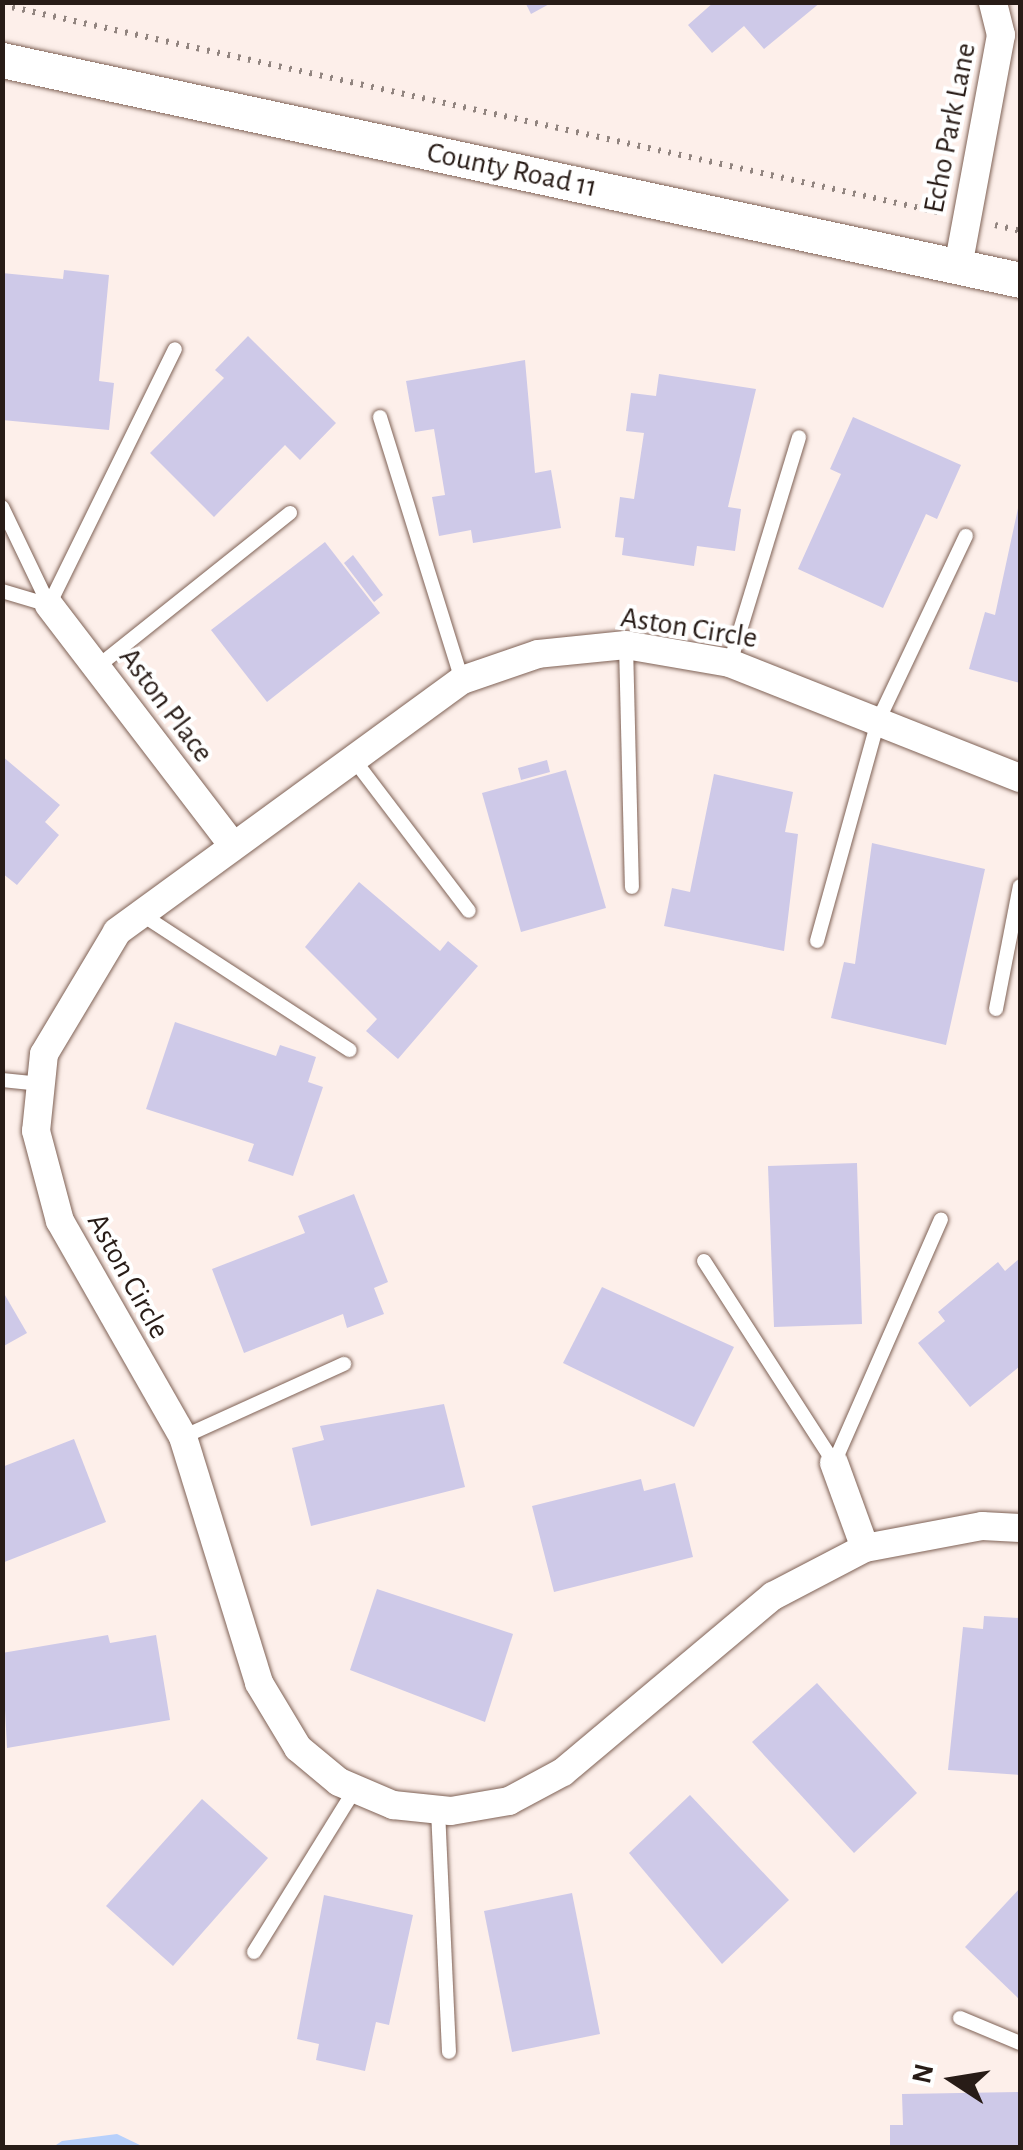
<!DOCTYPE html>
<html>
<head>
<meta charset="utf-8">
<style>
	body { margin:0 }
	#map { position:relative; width:1023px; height:2150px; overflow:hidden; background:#fdefea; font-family:"Alegreya Sans",sans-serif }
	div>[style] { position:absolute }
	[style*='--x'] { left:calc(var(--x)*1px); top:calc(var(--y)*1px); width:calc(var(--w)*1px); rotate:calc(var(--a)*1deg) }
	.water>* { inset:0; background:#b8d0fb }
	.building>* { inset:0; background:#cec9e8 }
	.path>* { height:6px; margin-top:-3px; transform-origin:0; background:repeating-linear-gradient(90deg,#91847f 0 2.5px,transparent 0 10.5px) }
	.roads { filter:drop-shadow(0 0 2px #7f6256) drop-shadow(0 0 2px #7f6256) }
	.service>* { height:14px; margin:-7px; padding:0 7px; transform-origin:7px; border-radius:7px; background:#fff }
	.minor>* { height:28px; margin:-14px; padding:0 14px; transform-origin:14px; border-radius:14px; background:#fff }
	.tertiary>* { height:35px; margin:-17.5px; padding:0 17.5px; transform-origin:17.5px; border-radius:17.5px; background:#fff }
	span { translate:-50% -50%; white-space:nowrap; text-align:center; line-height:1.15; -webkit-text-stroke:8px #fff; paint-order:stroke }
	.street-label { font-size:30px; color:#281c17 }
	.frame { position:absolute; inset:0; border:5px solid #281c17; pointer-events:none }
	.north { position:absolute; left:903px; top:2030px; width:100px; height:100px; -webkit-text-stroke:8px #fff; paint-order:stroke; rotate:282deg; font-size:28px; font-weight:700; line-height:40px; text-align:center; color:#281c17 }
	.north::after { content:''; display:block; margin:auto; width:35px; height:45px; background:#281c17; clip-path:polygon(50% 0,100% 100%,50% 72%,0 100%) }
</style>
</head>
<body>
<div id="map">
	<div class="water">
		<div style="clip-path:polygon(117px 2134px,144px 2147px,53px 2147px,62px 2141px)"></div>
	</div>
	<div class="building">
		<div style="clip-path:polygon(525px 2px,553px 2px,531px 14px)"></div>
		<div style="clip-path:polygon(714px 2px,821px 2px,764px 49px,744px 26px,712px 53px,688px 25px)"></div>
		<div style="clip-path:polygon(64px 270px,109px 275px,99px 381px,114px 383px,109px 430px,2px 420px,2px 273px,63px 279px)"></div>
		<div style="clip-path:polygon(248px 336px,336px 423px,300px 460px,285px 445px,214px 517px,150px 453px,224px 378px,215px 370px)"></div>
		<div style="clip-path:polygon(525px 360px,535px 473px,551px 470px,561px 528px,473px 543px,471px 530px,439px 536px,432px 497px,445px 495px,434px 429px,415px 432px,406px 381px)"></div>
		<div style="clip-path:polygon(659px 374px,756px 389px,728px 507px,741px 509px,735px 551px,697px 546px,694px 566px,622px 555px,624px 538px,615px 537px,620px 497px,634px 499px,644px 433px,626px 431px,631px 393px,656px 396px)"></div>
		<div style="clip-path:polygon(853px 417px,961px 465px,937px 519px,926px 514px,883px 608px,798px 569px,841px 474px,830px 469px)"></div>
		<div style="clip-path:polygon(1020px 499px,1020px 683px,969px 669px,985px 612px,995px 615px)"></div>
		<div style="clip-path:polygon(325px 542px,380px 613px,267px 702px,211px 630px)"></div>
		<div style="clip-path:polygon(353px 555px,383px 595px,374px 602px,344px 563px)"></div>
		<div style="clip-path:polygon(2px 756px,60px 805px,45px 822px,59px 835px,17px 885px,2px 873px)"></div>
		<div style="clip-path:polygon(547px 760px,550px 772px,521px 780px,518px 768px)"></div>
		<div style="clip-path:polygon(566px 770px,606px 908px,521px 932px,482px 793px)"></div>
		<div style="clip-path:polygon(714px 774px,793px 792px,785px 832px,798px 834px,784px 951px,664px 926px,672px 888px,690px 892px)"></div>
		<div style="clip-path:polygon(872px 843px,985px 869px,946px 1045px,831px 1018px,844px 962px,855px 964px)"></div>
		<div style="clip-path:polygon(359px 882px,440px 951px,448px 941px,478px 966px,398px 1059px,366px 1031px,377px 1019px,305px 947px)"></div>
		<div style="clip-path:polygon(175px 1022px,276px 1056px,280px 1045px,316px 1057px,308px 1082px,323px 1087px,293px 1176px,248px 1161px,254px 1144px,146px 1109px)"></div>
		<div style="clip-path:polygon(857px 1163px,862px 1324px,774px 1327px,768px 1166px)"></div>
		<div style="clip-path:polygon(354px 1194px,388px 1282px,374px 1288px,384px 1314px,347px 1328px,343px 1314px,244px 1353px,212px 1269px,305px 1233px,298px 1216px)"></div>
		<div style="clip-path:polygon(1020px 1258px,1020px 1366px,970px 1407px,918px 1343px,945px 1321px,938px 1312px,998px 1262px,1005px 1271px)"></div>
		<div style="clip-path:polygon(602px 1287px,734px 1347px,694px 1427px,563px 1363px)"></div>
		<div style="clip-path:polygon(2px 1290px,27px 1333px,2px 1347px)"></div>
		<div style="clip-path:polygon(444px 1404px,465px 1487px,311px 1526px,292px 1448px,324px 1440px,320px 1426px)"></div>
		<div style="clip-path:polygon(74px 1439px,106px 1522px,2px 1563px,2px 1467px)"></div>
		<div style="clip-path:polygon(641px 1479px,644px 1491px,675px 1483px,693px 1557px,554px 1592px,532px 1506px)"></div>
		<div style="clip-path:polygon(377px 1589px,513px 1634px,485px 1722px,350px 1670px)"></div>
		<div style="clip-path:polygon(984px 1616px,1020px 1618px,1020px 1775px,948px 1770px,963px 1627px,983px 1629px)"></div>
		<div style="clip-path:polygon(108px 1635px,110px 1643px,156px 1635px,170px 1720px,7px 1748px,2px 1653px)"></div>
		<div style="clip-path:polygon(817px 1683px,917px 1793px,854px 1853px,752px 1742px)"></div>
		<div style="clip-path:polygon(690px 1795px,789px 1900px,722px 1964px,629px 1853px)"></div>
		<div style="clip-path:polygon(202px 1799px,268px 1858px,173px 1966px,106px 1906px)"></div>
		<div style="clip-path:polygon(1020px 1888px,1020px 2000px,965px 1947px)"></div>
		<div style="clip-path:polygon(572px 1893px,600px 2034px,512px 2052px,484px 1911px)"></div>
		<div style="clip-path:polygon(324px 1895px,413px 1915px,389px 2025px,376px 2022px,365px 2071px,316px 2060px,319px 2044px,297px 2039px)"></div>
		<div style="clip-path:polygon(1020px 2092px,1020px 2148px,890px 2148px,890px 2125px,903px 2125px,902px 2094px)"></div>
	</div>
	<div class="path">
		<div style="--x:2;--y:5;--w:959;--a:12.47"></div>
		<div style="--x:995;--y:225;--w:26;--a:13"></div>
	</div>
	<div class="roads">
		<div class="service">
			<div style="--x:380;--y:417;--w:275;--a:72.7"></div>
			<div style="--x:2;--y:507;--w:109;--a:64.4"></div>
			<div style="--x:2;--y:591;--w:49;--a:16.6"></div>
			<div style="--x:49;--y:605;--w:285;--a:-63.8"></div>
			<div style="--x:626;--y:645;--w:242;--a:88.6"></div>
			<div style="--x:730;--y:663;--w:236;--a:-73"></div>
			<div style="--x:97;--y:667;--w:247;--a:-38.6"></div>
			<div style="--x:352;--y:757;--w:193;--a:52.8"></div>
			<div style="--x:141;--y:914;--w:249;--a:33.1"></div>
			<div style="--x:817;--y:941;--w:228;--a:-74.5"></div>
			<div style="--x:878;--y:721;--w:205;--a:-64.6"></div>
			<div style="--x:996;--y:1009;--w:125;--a:-79"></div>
			<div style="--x:2;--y:1080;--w:39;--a:6"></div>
			<div style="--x:704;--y:1261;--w:240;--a:57.2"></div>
			<div style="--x:183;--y:1437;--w:177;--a:-24.4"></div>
			<div style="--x:834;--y:1463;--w:266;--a:-66.3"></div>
			<div style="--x:438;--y:1810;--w:242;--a:87.4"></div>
			<div style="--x:254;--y:1952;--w:192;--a:-58.2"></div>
			<div style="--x:960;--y:2018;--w:65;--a:22.6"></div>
		</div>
		<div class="minor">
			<div style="--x:958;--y:267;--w:236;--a:-79.5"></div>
			<div style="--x:1001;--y:35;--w:34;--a:-104"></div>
			<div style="--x:49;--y:605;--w:301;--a:52.6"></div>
			<div style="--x:1020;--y:778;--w:312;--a:-158.4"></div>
			<div style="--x:730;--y:663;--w:106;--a:-170.2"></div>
			<div style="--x:626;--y:645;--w:88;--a:174.2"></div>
			<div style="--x:538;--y:654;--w:80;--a:161.1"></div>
			<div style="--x:462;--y:680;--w:427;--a:143.9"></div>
			<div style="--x:117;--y:932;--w:142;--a:120.9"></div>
			<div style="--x:44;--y:1054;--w:77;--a:95.9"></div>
			<div style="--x:36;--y:1131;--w:93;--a:75.1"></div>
			<div style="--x:60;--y:1221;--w:249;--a:60.3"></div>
			<div style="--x:183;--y:1437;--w:257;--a:72.8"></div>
			<div style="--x:259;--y:1683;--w:76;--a:59"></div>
			<div style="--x:298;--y:1748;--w:53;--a:39.7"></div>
			<div style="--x:339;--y:1782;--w:59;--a:23.1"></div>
			<div style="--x:393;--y:1805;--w:58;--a:5.9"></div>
			<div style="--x:451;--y:1811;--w:59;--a:-9.8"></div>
			<div style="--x:509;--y:1801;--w:61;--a:-28.2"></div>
			<div style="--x:563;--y:1772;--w:274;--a:-40"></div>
			<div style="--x:773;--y:1596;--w:104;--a:-27.6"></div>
			<div style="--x:865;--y:1548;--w:119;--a:-10.6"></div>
			<div style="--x:982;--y:1526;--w:38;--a:3"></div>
			<div style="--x:834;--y:1463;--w:90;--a:70"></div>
		</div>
		<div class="tertiary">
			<div style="--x:2;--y:60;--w:1042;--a:12.19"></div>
		</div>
	</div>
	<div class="street-label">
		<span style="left:950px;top:128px;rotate:-79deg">Echo Park Lane</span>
		<span style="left:512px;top:170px;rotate:12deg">County Road 11</span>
		<span style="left:689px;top:628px;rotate:9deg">Aston Circle</span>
		<span style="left:166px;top:705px;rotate:53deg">Aston Place</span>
		<span style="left:128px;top:1276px;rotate:61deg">Aston Circle</span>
	</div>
	<div class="frame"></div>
	<div class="north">N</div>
</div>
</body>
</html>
